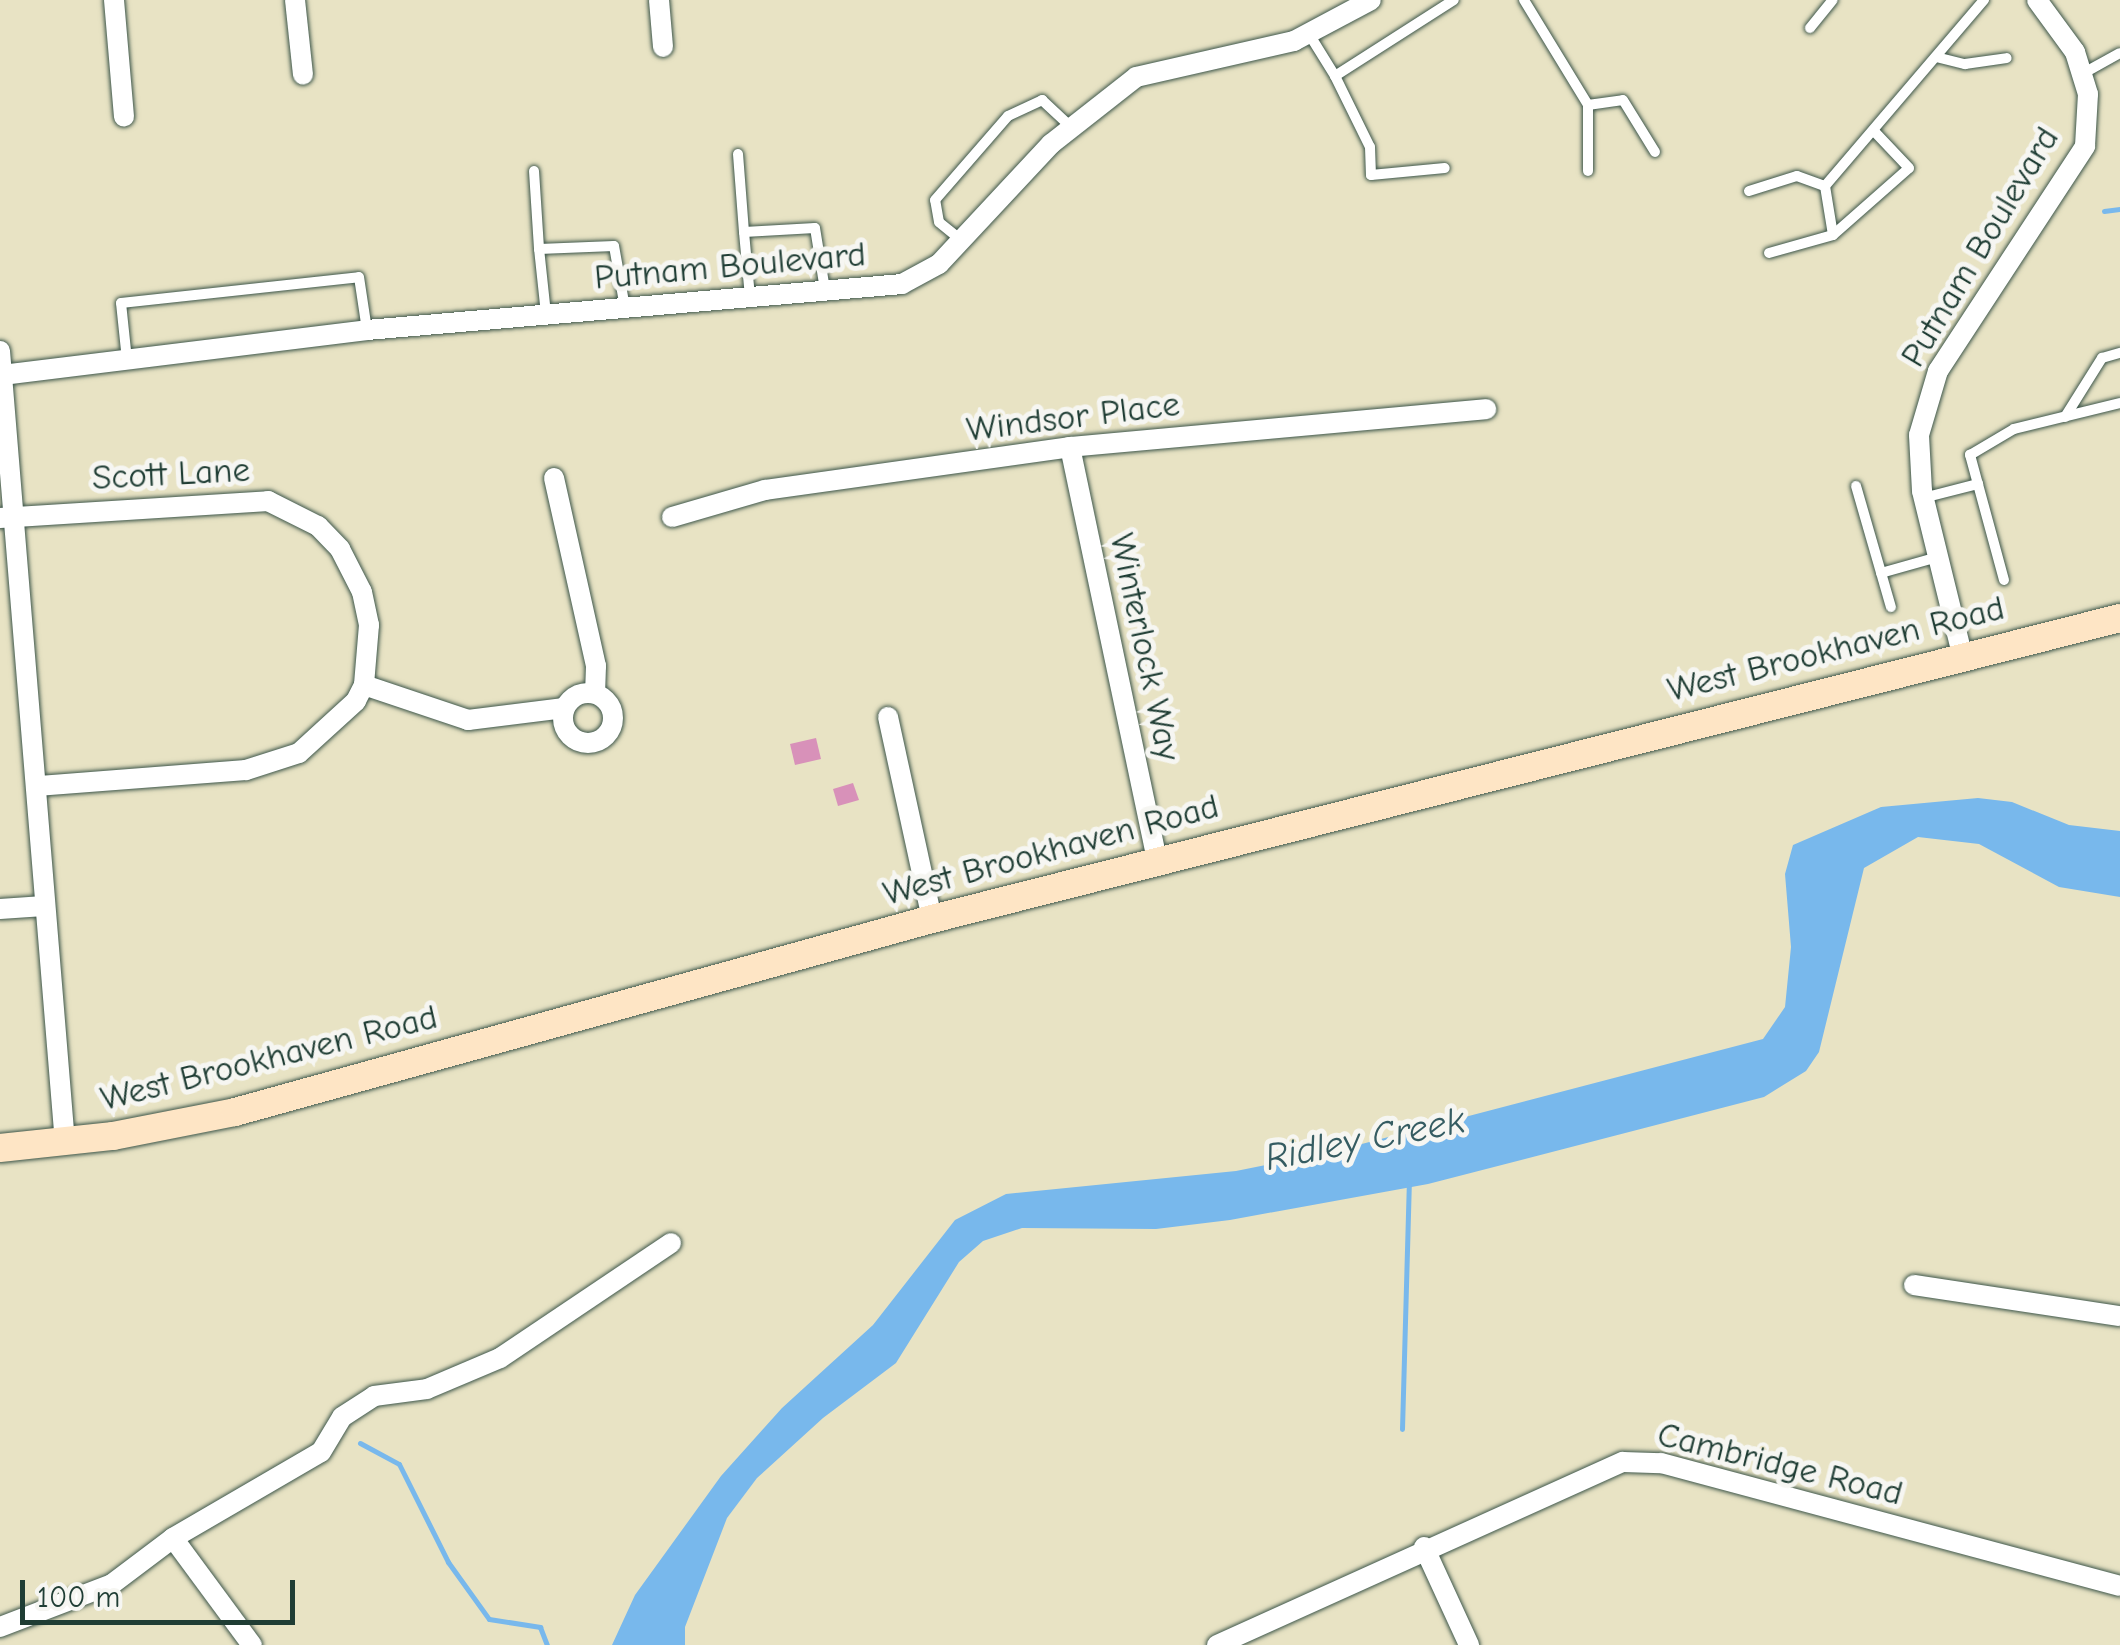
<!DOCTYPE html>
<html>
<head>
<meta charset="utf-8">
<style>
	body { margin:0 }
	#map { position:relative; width:2120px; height:1645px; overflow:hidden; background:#e8e3c4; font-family:"Comic Neue",sans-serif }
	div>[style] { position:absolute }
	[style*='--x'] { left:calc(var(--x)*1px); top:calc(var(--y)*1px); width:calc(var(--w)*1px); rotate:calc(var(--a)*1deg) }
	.water>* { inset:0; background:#78b8ec }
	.stream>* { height:5px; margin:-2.5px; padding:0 2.5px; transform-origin:2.5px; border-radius:2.5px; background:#78b8ec }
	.building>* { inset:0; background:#d891b9 }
	.roads { filter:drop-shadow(0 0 2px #3d564a) drop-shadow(0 0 2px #3d564a) }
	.lane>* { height:10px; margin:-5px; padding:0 5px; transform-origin:5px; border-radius:5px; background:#fff }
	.street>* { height:20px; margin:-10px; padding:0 10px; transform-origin:10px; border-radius:10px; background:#fff }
	.street>.ring { margin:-10px; padding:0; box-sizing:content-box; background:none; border:20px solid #fff; border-radius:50% }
	.secondary>* { height:28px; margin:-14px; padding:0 14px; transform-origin:14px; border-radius:14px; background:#fee5c5 }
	span { translate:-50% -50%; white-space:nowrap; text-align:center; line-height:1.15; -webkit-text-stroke:10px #f6f6f2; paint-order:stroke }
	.street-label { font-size:35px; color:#1f3d34 }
	.water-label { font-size:38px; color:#355c62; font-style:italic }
	.scale { position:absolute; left:20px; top:1580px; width:275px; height:45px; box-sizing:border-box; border:5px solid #1f3d34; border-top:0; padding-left:12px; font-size:30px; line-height:35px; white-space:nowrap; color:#1f3d34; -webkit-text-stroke:8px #f6f6f2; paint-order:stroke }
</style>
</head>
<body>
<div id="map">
	<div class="water">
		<div style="clip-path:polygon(1978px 798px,2012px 802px,2069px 825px,2120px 831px,2120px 897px,2059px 887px,1979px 844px,1918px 837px,1864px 868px,1819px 1052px,1806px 1071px,1764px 1097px,1428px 1184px,1230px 1220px,1156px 1229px,1022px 1228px,983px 1241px,959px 1262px,896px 1363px,823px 1418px,757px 1478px,727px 1518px,685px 1627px,685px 1645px,612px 1645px,635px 1595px,721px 1476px,782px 1408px,873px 1325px,955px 1220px,1006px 1194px,1236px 1171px,1335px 1151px,1763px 1039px,1785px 1007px,1791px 947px,1785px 874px,1793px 845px,1881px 807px)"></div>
	</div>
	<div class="stream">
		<div style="--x:2104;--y:211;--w:16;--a:-7"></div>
		<div style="--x:1402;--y:1429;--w:246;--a:-88.4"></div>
		<div style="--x:360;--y:1443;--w:44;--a:28.3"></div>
		<div style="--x:399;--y:1464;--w:110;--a:63.4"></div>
		<div style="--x:448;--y:1562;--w:70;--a:54.3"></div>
		<div style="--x:489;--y:1619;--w:52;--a:8.9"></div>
		<div style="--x:540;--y:1627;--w:19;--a:69"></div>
	</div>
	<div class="building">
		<div style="clip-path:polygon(816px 738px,821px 759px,795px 765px,790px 744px)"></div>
		<div style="clip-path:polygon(853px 783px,859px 800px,838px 806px,833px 789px)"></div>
	</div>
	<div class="roads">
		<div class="lane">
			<div style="--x:1524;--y:0;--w:123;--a:58.6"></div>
			<div style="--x:1588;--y:105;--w:66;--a:90"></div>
			<div style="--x:1810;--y:28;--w:36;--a:-51"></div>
			<div style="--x:1309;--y:34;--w:49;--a:58.2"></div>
			<div style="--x:1335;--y:76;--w:141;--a:-32.6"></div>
			<div style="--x:1936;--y:57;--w:30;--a:14"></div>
			<div style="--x:1965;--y:64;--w:42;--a:-8.1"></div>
			<div style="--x:2082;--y:74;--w:43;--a:-28.9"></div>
			<div style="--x:1335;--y:76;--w:79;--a:63.8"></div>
			<div style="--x:1370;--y:147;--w:28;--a:88"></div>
			<div style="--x:1371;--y:175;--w:74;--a:-5.4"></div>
			<div style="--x:1588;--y:105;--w:35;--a:-8"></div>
			<div style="--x:1623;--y:100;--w:61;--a:58.4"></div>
			<div style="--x:738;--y:154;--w:78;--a:85.6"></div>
			<div style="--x:534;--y:171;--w:78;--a:86.3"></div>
			<div style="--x:1749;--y:191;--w:50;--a:-17.4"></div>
			<div style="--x:1797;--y:176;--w:30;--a:20"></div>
			<div style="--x:1825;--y:186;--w:245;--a:-49.5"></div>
			<div style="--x:1833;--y:235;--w:101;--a:-41.4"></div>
			<div style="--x:1909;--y:168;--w:52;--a:-133.5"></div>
			<div style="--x:961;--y:240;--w:28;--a:-141"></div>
			<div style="--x:939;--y:222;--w:22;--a:-100"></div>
			<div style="--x:935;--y:200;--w:111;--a:-49"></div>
			<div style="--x:1008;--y:116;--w:38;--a:-25"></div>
			<div style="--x:1042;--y:100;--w:38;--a:43"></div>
			<div style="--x:1769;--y:253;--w:66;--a:-15.7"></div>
			<div style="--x:1833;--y:235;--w:50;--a:-99.3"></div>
			<div style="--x:750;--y:297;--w:65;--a:-95.3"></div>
			<div style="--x:744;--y:232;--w:71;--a:-3.2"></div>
			<div style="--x:815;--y:228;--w:63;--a:80.8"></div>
			<div style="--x:546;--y:314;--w:65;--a:-96.1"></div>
			<div style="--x:539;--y:249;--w:75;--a:-2.3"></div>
			<div style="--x:614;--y:246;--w:63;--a:79.9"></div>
			<div style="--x:127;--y:360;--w:57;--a:-96"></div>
			<div style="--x:121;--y:303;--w:239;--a:-6.2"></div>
			<div style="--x:359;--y:277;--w:54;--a:81.4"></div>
			<div style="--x:2065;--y:417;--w:70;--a:-57.9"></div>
			<div style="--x:2102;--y:358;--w:19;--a:-16"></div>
			<div style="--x:1856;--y:486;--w:126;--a:73.9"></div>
			<div style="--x:1923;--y:498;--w:57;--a:-14.3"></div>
			<div style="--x:1881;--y:573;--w:59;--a:-15.7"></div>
			<div style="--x:2004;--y:580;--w:130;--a:-105.2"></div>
			<div style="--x:1970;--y:455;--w:51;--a:-30.6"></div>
			<div style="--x:2014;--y:429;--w:109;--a:-13.8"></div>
		</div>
		<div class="street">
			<div style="--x:114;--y:0;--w:117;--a:85.1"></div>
			<div style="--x:295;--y:0;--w:75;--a:83.9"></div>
			<div style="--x:659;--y:0;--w:47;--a:85.1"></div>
			<div style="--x:0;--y:351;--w:795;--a:85.31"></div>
			<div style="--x:2;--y:375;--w:368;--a:-7"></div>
			<div style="--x:367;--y:330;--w:537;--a:-4.91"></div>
			<div style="--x:902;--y:284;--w:42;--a:-28.4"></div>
			<div style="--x:939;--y:264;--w:164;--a:-47"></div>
			<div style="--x:1051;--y:144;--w:108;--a:-38.2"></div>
			<div style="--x:1136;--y:77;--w:162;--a:-12.8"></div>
			<div style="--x:1294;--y:41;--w:87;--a:-28"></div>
			<div style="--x:1070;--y:447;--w:423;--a:78.1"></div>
			<div style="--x:554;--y:478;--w:193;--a:77.4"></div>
			<div style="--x:596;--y:666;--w:27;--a:92"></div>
			<div style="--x:672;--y:517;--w:97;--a:-16.2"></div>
			<div style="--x:765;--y:490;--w:308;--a:-8"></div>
			<div style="--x:1070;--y:447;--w:418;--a:-5.2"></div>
			<div style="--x:0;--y:518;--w:269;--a:-3.6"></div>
			<div style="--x:268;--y:501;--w:56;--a:26.6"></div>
			<div style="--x:318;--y:526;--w:32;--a:46"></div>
			<div style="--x:340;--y:549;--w:48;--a:62.9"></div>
			<div style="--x:362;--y:592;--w:34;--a:78"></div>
			<div style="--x:369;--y:625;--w:60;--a:94.8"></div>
			<div style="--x:364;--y:685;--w:18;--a:117"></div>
			<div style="--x:356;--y:701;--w:77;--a:137.6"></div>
			<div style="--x:299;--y:753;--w:56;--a:162.2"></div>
			<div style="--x:246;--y:770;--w:207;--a:175.6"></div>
			<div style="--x:1962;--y:654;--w:168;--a:-103.8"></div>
			<div style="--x:1922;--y:491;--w:56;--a:-93.1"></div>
			<div style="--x:1919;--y:435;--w:67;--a:-73.5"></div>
			<div style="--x:1938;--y:371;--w:269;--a:-56.8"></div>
			<div style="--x:2085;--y:146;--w:52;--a:-86.7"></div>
			<div style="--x:2088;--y:94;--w:44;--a:-107.2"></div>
			<div style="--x:2075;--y:52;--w:64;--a:-126.2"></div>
			<div style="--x:364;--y:685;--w:110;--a:18.6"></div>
			<div style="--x:468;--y:720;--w:97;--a:-7.1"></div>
			<div class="ring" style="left:563px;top:693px;width:30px;height:30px"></div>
			<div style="--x:888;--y:717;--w:207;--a:77.7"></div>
			<div style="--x:0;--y:909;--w:44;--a:-3.9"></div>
			<div style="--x:1914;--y:1285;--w:208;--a:8.6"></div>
			<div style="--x:173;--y:1538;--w:133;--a:53.6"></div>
			<div style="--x:1424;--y:1547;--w:108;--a:65.3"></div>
			<div style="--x:0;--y:1627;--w:120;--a:-21"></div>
			<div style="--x:112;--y:1584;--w:76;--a:-37"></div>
			<div style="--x:173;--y:1538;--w:171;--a:-30.2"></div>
			<div style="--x:321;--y:1452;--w:41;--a:-59"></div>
			<div style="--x:342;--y:1417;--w:38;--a:-33"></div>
			<div style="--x:374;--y:1396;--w:53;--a:-7.5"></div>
			<div style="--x:427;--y:1389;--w:79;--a:-23"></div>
			<div style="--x:500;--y:1358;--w:206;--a:-33.9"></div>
			<div style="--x:1217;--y:1645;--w:445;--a:-24.3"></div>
			<div style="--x:1623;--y:1462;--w:38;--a:2"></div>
			<div style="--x:1661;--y:1463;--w:475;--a:15"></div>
		</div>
		<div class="secondary">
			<div style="--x:0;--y:1148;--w:114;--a:-6.1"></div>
			<div style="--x:113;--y:1136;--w:124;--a:-11.1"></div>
			<div style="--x:235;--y:1112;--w:723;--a:-15.48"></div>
			<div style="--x:932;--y:919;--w:1226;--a:-14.22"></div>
		</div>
	</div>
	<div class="street-label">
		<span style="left:1980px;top:247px;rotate:-59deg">Putnam Boulevard</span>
		<span style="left:730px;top:266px;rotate:-5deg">Putnam Boulevard</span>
		<span style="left:1073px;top:417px;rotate:-7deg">Windsor Place</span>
		<span style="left:171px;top:474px;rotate:-3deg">Scott Lane</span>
		<span style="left:1145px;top:647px;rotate:78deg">Winterlock Way</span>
		<span style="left:1836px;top:649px;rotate:-14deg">West Brookhaven Road</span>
		<span style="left:1051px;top:850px;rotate:-15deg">West Brookhaven Road</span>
		<span style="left:269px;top:1058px;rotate:-14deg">West Brookhaven Road</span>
		<span style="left:1780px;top:1464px;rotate:14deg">Cambridge Road</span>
	</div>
	<div class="water-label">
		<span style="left:1365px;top:1140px;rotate:-11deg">Ridley Creek</span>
	</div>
	<div class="scale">100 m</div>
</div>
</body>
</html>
